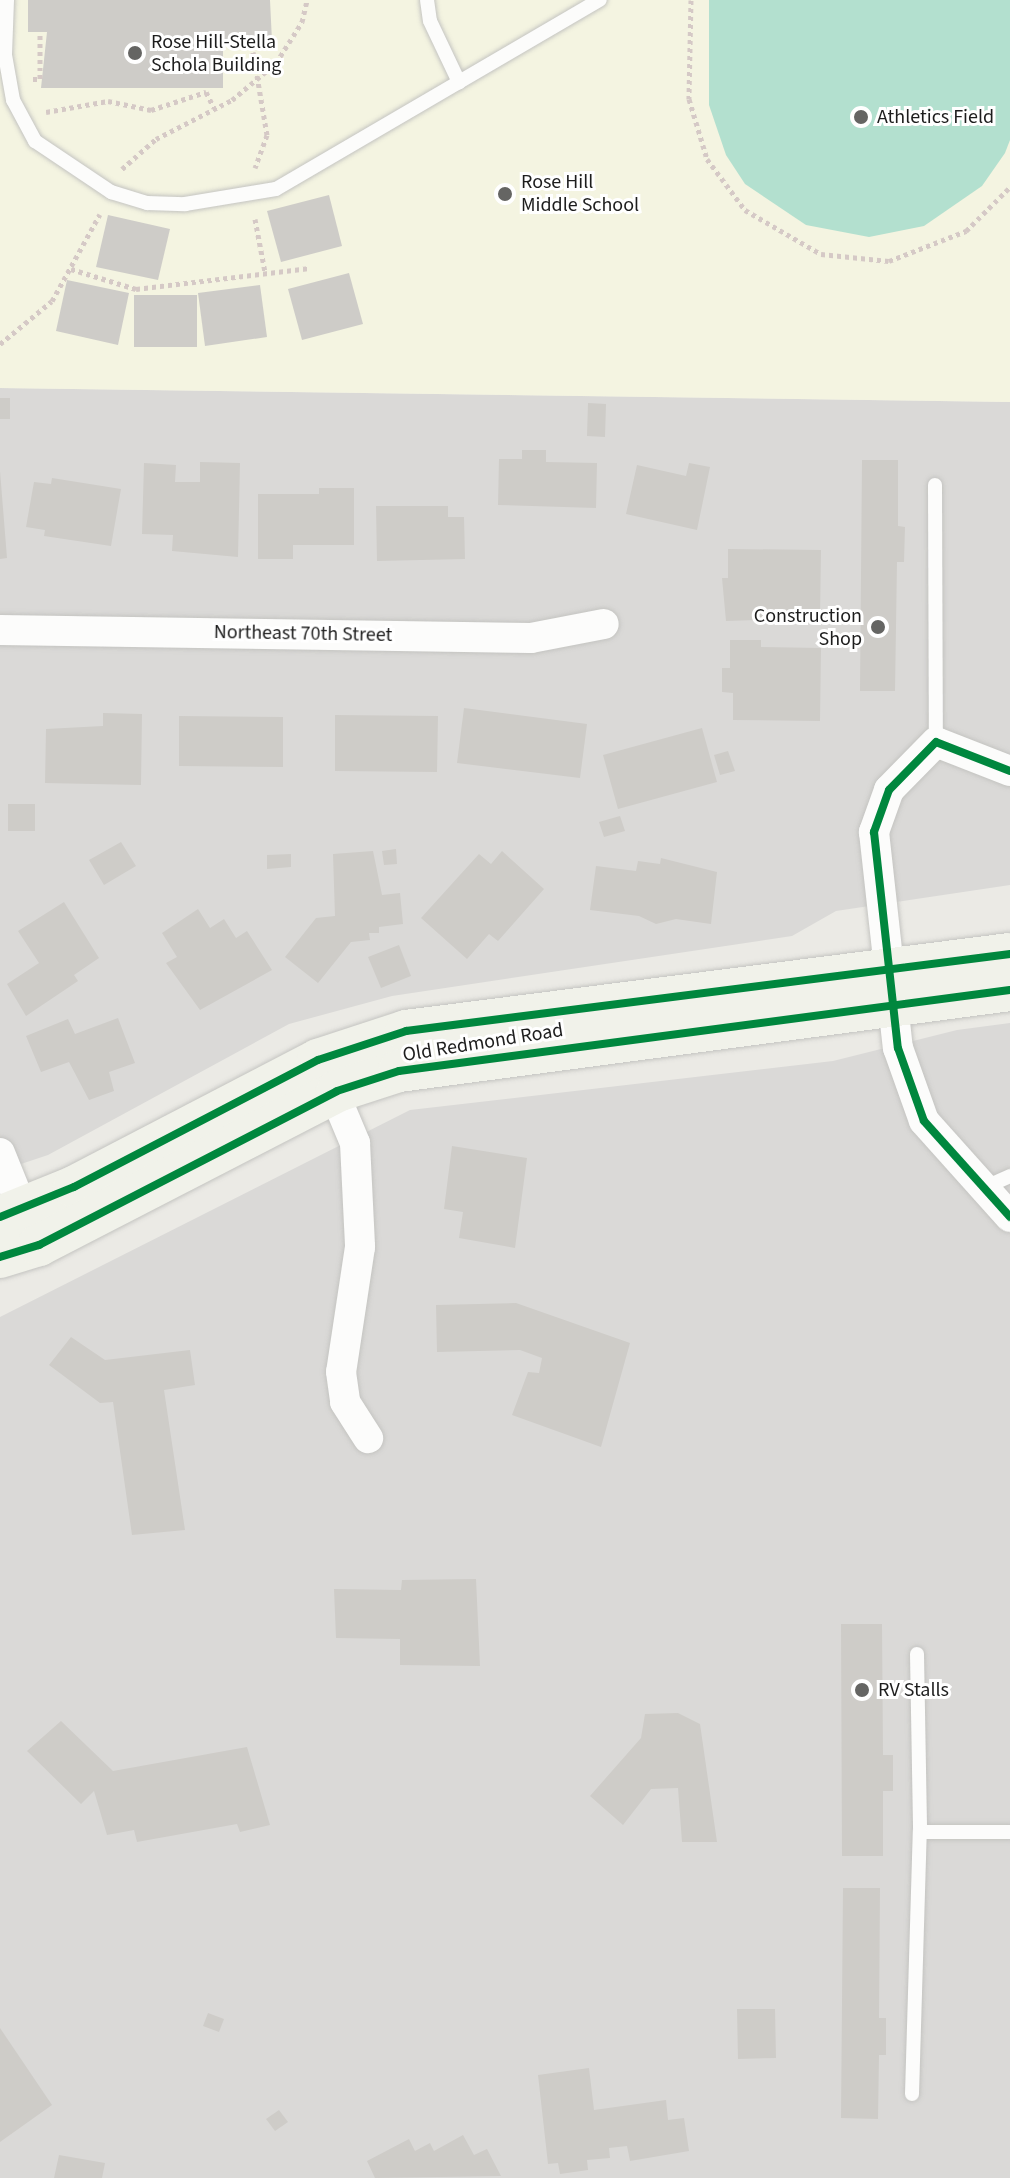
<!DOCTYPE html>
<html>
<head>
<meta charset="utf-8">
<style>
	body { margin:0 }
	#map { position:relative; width:1010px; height:2178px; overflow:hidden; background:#ebeae5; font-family:"Source Sans 3",sans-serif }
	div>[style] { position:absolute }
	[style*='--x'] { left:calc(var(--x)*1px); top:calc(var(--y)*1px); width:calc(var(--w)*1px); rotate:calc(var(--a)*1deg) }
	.residential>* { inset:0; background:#dad9d7 }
	.education>* { inset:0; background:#f4f4e1 }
	.pitch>* { inset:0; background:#b3e0cf }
	.building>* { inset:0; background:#ceccc8 }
	.path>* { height:5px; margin-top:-2.5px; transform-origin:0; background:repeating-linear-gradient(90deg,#d5c9c6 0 4px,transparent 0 8px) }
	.roads { filter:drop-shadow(0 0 2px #c4c4c1) drop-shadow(0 0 2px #c4c4c1) }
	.service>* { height:14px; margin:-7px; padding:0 7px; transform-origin:7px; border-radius:7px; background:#fcfcfb }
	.minor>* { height:30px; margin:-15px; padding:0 15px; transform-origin:15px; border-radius:15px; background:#fcfcfb }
	.secondary>* { height:42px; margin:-21px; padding:0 21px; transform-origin:21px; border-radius:21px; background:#f1f2ea }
	.cycleway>* { height:8px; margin:-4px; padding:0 4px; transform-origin:4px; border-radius:4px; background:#00873e }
	.dots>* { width:22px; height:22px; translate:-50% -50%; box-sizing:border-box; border:4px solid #fff; border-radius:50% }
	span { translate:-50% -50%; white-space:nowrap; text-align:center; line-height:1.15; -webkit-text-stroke:6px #fff; paint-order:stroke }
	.poi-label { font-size:20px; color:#1d1d1d }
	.left { translate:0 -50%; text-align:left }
	.right { translate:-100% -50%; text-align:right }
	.street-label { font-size:20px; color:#1d1d1d }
</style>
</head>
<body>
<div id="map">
	<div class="residential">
		<div style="clip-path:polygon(0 388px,1010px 402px,1010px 885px,836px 911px,792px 936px,392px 996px,289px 1024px,48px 1155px,0 1171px)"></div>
		<div style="clip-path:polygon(1010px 1023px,1010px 2178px,0 2178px,0 1317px,410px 1110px,833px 1061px,957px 1030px)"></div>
	</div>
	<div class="education">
		<div style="clip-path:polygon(0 0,1010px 0,1010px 402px,0 388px)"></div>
	</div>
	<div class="pitch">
		<div style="clip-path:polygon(709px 0,1010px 0,1010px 140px,1005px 153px,982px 186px,924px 226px,869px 237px,806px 225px,745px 184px,726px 155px,709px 105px)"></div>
	</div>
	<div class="building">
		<div style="clip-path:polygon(28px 0,270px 0,272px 41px,223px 41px,223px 88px,41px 88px,47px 32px,28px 32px)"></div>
		<div style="clip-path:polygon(329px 195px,342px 246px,281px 262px,267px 211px)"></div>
		<div style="clip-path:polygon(108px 215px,170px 229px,158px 280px,96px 267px)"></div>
		<div style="clip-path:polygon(349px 273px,363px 324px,302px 340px,288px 289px)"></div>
		<div style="clip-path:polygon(67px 280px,129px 293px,118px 345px,56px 331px)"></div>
		<div style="clip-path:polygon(260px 285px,267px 337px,205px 346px,198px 293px)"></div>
		<div style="clip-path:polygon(134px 295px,197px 295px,197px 347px,134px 347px)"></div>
		<div style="clip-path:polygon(0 398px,10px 398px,10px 419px,0 419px)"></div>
		<div style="clip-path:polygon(588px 403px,606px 404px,605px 437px,587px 436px)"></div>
		<div style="clip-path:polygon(522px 450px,546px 450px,546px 462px,597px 463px,596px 508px,498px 505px,499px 459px,522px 459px)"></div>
		<div style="clip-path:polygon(862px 460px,898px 460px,898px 526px,905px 527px,904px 562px,897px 562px,895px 691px,860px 691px)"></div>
		<div style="clip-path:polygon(200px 462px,240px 463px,238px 557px,172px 551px,173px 535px,142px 534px,144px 463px,176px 465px,175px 482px,200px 482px)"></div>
		<div style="clip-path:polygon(689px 463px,710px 467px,697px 530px,626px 514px,637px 465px,686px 476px)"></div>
		<div style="clip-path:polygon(0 471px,7px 558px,0 559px)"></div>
		<div style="clip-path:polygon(52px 478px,121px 489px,111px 546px,44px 536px,45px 530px,26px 527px,34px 482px,51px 484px)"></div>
		<div style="clip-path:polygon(319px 488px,354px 488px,354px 545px,293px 545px,293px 559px,258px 559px,258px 494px,319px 494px)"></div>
		<div style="clip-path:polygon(376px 506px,448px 506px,448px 517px,464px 517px,465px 559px,377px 561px)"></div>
		<div style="clip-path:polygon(728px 549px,821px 550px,820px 618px,726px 621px,722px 578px,728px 578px)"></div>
		<div style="clip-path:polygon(730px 640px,761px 640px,761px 647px,821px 648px,820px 721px,733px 720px,733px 693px,722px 692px,722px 668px,730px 668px)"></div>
		<div style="clip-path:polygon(464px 708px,587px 724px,580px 778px,457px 763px)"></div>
		<div style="clip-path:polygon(103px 713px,142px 714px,141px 785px,45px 783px,46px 729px,103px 726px)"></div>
		<div style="clip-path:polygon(335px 715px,438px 716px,437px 772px,335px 771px)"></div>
		<div style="clip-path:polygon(179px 716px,283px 717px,283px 767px,179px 766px)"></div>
		<div style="clip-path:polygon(702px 728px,717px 782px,618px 809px,603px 755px)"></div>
		<div style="clip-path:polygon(728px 751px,735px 771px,720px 775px,714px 755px)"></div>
		<div style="clip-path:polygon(8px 804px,35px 804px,35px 831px,8px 831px)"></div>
		<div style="clip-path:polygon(620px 816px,625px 831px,604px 837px,599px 822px)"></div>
		<div style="clip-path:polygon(121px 842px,136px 866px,104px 885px,89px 860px)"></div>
		<div style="clip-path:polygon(396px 849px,397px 864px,384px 865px,382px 851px)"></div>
		<div style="clip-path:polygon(373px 851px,382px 895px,400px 893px,403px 924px,379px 927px,379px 933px,369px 933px,370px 940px,351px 942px,318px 983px,285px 957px,316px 918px,335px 916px,333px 854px)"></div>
		<div style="clip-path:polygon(502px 851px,544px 889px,498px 941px,489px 934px,467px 959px,421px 918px,479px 854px,491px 864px)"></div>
		<div style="clip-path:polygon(291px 854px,291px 867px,267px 869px,267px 855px)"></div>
		<div style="clip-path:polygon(661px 858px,717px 872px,711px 924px,676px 919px,656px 924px,639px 916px,590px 910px,596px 866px,636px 871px,638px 861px,660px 864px)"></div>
		<div style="clip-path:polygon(64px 902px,99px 958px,74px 975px,78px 981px,26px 1016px,7px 984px,39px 963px,18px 931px)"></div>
		<div style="clip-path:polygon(198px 909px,210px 928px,224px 919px,236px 938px,247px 931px,272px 970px,200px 1010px,166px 963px,177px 957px,162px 933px)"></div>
		<div style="clip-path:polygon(399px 945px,411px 976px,381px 988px,368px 957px)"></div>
		<div style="clip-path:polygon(118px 1018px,135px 1063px,109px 1072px,114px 1091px,89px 1100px,69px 1062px,41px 1072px,26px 1036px,68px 1019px,75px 1034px)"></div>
		<div style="clip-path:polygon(452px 1146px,527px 1158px,515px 1248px,459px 1238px,463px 1212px,444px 1209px)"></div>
		<div style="clip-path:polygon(516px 1303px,630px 1343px,601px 1447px,512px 1415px,528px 1372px,539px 1373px,542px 1358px,520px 1350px,437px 1352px,436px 1305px)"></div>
		<div style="clip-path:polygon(71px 1337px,105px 1360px,190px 1350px,195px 1385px,164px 1390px,185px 1530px,132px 1535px,113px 1402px,100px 1403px,49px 1365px)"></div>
		<div style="clip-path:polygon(476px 1579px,480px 1666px,400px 1665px,400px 1639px,336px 1638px,334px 1589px,401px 1590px,402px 1580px)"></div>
		<div style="clip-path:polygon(841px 1624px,882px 1624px,883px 1755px,893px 1755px,893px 1791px,883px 1791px,883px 1856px,842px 1856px)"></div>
		<div style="clip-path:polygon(678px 1713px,700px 1724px,717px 1842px,682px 1842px,678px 1788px,651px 1789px,623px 1825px,590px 1796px,641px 1738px,645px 1714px)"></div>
		<div style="clip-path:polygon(61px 1721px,113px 1771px,247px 1747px,270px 1825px,240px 1832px,237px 1824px,137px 1842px,134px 1830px,107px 1835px,94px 1791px,81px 1804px,27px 1751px)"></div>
		<div style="clip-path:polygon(843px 1888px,880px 1888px,879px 2018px,886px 2018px,886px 2055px,879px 2055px,878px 2119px,841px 2118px)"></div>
		<div style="clip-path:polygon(737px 2009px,775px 2009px,776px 2058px,738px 2059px)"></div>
		<div style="clip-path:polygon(208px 2013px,224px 2019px,219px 2032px,203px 2026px)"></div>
		<div style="clip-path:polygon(0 2028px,52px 2105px,0 2142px)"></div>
		<div style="clip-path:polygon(589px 2068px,594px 2110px,666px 2100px,668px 2120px,684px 2118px,689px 2151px,630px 2161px,627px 2146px,609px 2148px,610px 2158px,587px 2160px,588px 2170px,560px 2174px,558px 2163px,548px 2164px,538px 2075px)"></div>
		<div style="clip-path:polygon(279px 2110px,288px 2122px,275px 2131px,266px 2119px)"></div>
		<div style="clip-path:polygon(463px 2135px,474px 2155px,487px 2149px,501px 2176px,375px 2178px,367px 2161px,409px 2139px,415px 2151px,430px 2143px,434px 2151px)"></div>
		<div style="clip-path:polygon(59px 2155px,105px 2163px,102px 2178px,54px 2178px)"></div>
	</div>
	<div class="path">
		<div style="--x:691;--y:0;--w:99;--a:91.2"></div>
		<div style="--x:689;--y:99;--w:63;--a:73.3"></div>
		<div style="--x:707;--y:159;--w:64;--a:53.3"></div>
		<div style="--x:745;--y:210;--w:88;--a:30.1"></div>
		<div style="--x:821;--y:254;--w:68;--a:5.9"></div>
		<div style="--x:889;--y:261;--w:83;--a:-21.3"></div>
		<div style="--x:966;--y:231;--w:62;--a:-45"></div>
		<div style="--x:253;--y:52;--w:84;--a:80.4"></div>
		<div style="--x:267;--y:135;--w:35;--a:110"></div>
		<div style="--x:33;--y:79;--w:7;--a:0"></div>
		<div style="--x:40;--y:79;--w:47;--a:-90"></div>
		<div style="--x:46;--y:112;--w:63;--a:-10.1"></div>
		<div style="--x:108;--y:101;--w:44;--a:11.8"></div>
		<div style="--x:151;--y:110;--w:58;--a:-18.1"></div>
		<div style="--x:206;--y:92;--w:18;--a:63"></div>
		<div style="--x:122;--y:169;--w:45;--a:-41.4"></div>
		<div style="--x:156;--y:139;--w:85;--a:-27.2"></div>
		<div style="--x:232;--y:100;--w:57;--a:-40.1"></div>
		<div style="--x:276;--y:63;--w:49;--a:-57.6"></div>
		<div style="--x:302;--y:22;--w:23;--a:-77"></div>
		<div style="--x:255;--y:219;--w:54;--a:79.3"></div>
		<div style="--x:71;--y:269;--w:68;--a:17.1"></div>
		<div style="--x:136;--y:289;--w:175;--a:-6.9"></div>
		<div style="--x:0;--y:344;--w:67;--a:-39.6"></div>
		<div style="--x:52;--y:301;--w:99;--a:-61.1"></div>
	</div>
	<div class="roads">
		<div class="service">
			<div style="--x:7;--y:0;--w:55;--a:92.1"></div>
			<div style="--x:5;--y:55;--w:46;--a:79.9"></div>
			<div style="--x:13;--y:100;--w:47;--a:61.8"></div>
			<div style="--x:35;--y:141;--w:92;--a:33.9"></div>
			<div style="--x:111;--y:192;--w:38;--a:17"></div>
			<div style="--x:147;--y:203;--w:38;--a:2"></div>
			<div style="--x:185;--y:204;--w:92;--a:-9.4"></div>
			<div style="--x:276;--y:189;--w:375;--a:-30.3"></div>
			<div style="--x:427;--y:0;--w:21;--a:82"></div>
			<div style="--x:430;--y:21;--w:68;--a:64.6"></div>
			<div style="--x:935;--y:485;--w:257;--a:89.8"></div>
			<div style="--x:981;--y:1189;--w:32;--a:-24"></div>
			<div style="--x:917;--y:1654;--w:178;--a:89"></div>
			<div style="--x:920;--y:1832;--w:90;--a:0"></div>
			<div style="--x:912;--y:2094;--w:262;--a:-88.3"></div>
		</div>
		<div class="minor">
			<div style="--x:0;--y:630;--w:531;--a:0.86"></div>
			<div style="--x:531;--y:638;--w:74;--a:-10.9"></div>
			<div style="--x:1010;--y:771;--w:79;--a:-158.6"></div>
			<div style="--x:936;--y:742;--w:67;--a:134.4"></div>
			<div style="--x:889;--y:790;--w:45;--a:109.7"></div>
			<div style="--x:874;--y:832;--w:217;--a:83.7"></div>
			<div style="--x:898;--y:1048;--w:77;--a:70.4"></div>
			<div style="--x:924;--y:1121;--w:129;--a:48.1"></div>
			<div style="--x:327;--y:1076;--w:73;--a:67.3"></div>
			<div style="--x:355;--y:1143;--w:104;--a:87.2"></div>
			<div style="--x:360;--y:1247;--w:126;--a:98.6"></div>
			<div style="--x:341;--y:1372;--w:30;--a:82"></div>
			<div style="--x:345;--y:1402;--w:43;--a:57.4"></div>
			<div style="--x:0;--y:1153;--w:78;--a:68.1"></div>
		</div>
		<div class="secondary">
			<div style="--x:0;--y:1217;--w:80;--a:-22.1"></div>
			<div style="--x:74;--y:1187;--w:275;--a:-27.5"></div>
			<div style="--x:318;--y:1060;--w:93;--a:-18.2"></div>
			<div style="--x:406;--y:1031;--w:609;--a:-7.27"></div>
			<div style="--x:0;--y:1257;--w:41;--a:-17.1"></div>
			<div style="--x:39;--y:1245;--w:335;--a:-27.3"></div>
			<div style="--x:337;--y:1091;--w:65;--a:-17.9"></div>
			<div style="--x:399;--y:1071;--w:616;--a:-7.55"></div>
		</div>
	</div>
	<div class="cycleway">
		<div style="--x:1010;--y:771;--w:79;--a:-158.6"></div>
		<div style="--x:936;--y:742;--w:67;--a:134.4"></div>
		<div style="--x:889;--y:790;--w:45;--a:109.7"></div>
		<div style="--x:874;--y:832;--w:217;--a:83.7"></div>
		<div style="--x:898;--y:1048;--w:77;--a:70.4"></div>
		<div style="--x:924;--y:1121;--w:129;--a:48.1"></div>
		<div style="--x:0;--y:1217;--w:80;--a:-22.1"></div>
		<div style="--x:74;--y:1187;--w:275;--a:-27.5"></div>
		<div style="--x:318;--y:1060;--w:93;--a:-18.2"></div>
		<div style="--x:406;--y:1031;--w:609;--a:-7.27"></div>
		<div style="--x:0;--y:1257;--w:41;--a:-17.1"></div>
		<div style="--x:39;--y:1245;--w:335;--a:-27.3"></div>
		<div style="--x:337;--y:1091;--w:65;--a:-17.9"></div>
		<div style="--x:399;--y:1071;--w:616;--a:-7.55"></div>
	</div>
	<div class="dots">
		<div style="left:135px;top:53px;background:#656563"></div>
		<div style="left:861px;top:117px;background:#656563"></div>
		<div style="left:505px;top:194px;background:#656563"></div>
		<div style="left:878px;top:627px;background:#656563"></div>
		<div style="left:862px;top:1690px;background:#656563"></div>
	</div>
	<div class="poi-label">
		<span class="left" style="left:151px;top:54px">Rose Hill-Stella<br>Schola Building</span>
		<span class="left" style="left:877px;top:117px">Athletics Field</span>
		<span class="left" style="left:521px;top:194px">Rose Hill<br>Middle School</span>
		<span class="right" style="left:862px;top:628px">Construction<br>Shop</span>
		<span class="left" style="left:878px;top:1690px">RV Stalls</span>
	</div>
	<div class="street-label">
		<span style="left:303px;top:634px;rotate:1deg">Northeast 70th Street</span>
		<span style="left:483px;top:1043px;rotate:-9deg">Old Redmond Road</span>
	</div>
</div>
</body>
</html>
